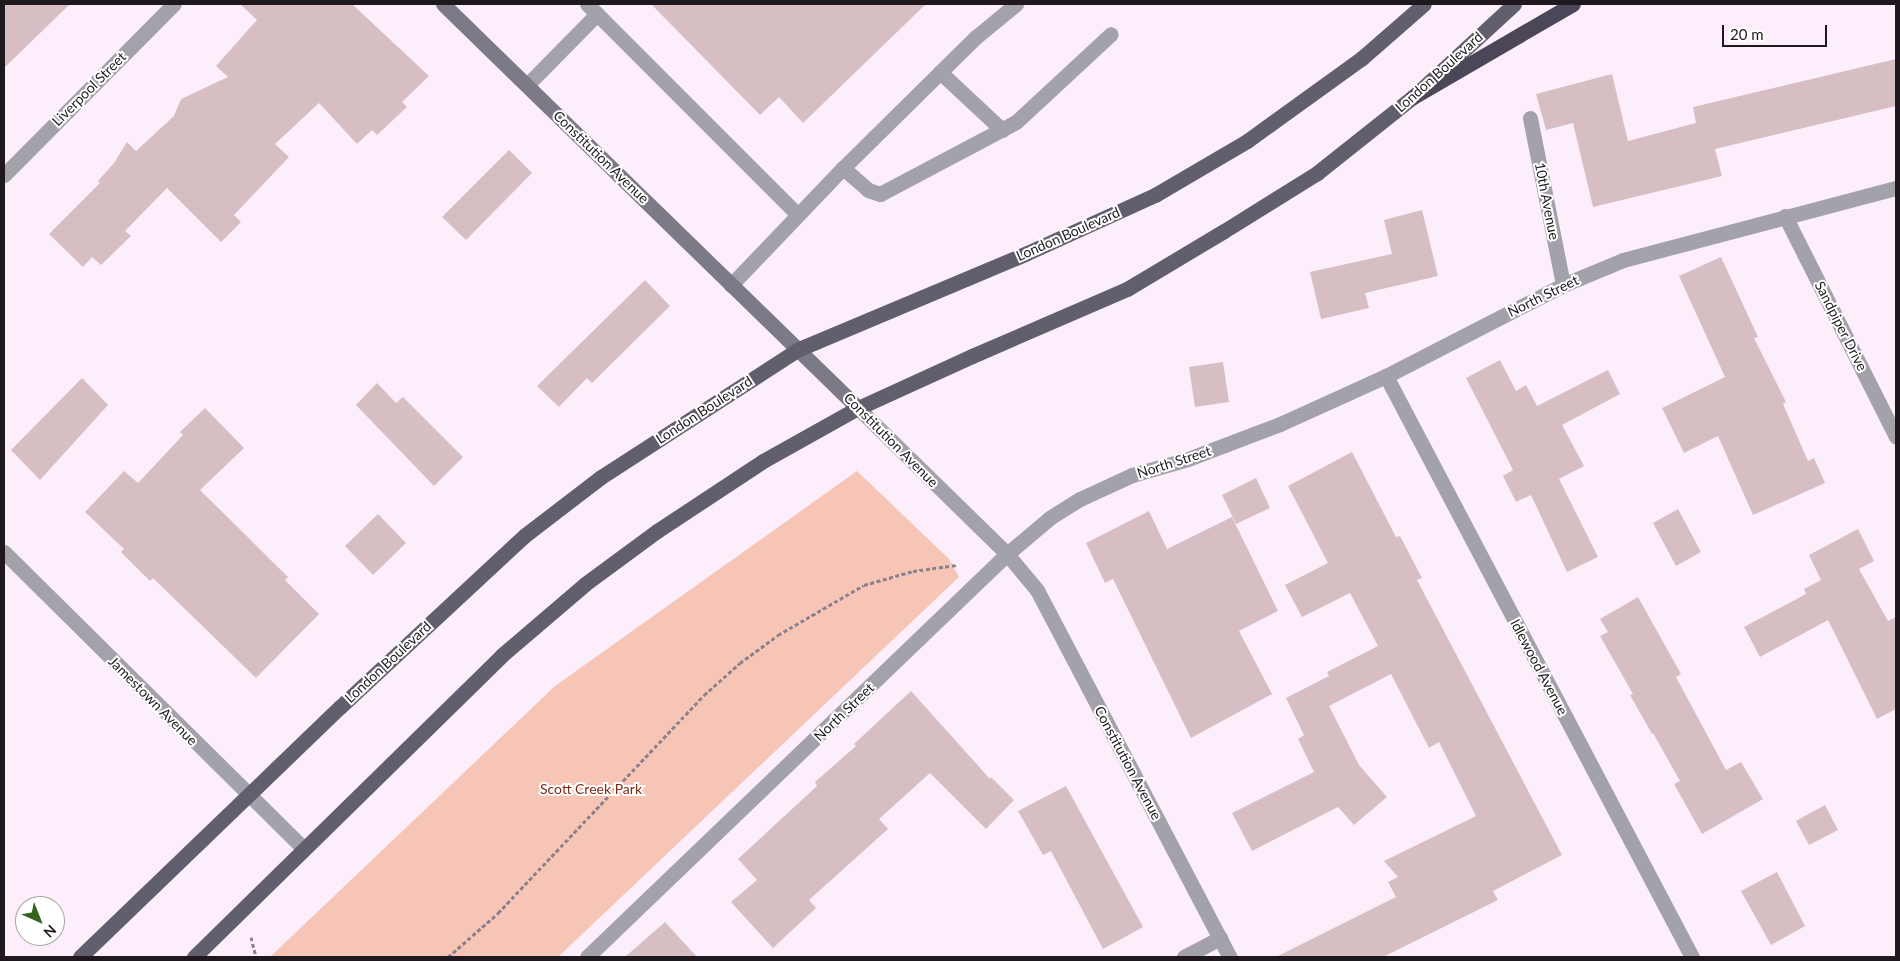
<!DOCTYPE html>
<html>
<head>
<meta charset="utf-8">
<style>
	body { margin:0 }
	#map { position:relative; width:1900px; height:961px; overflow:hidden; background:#fdeefb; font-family:Lato,sans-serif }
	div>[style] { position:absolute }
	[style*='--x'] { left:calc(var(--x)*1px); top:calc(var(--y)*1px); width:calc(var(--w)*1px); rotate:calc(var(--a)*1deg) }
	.green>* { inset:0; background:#f6c5b6 }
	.building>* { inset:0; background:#d7bec3 }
	.path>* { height:3px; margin-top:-1.5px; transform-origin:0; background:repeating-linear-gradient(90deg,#8c818b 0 4px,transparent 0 6.5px) }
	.lane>* { height:15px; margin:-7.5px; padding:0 7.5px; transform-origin:7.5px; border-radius:7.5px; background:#a3a1aa }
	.street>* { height:15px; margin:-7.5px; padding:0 7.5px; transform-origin:7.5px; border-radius:7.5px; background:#a3a1aa }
	.secondary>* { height:15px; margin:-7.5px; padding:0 7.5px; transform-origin:7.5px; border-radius:7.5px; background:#7d7a87 }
	.primary>* { height:15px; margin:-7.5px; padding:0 7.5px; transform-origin:7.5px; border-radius:7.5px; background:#615e6e }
	.highway>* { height:15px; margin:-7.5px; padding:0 7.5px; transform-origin:7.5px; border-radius:7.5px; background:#4b4658 }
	span { translate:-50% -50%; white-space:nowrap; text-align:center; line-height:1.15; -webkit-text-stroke:4px #fff; paint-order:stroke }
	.street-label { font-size:14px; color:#1f191f }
	.park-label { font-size:14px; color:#7c2b14 }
	.frame { position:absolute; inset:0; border:5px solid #1f191f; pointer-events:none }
	.north { position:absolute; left:15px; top:896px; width:50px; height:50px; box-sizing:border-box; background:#fff; border:1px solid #a5a3a5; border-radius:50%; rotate:136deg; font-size:14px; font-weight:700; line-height:20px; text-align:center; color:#1f191f }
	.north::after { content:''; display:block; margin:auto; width:18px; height:22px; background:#376322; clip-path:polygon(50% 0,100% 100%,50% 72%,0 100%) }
	.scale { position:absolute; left:1722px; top:25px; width:105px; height:22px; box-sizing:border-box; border:2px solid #1f191f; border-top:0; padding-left:6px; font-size:15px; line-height:18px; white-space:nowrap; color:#1f191f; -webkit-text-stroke:4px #fff; paint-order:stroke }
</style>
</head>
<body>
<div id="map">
	<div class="green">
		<div style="clip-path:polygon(857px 471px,949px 559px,959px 577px,558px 957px,270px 957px,555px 686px)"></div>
	</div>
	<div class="building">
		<div style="clip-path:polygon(4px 4px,70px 4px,4px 68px)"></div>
		<div style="clip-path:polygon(240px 4px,352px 4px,429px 76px,402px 102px,407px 107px,377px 135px,372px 130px,357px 144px,319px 103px,275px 144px,289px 157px,234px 215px,241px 222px,221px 242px,167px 188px,125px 231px,131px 236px,101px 265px,92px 257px,83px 267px,49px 234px,100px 183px,98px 181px,114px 163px,127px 142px,136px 151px,174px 116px,181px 99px,228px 77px,216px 66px,257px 20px)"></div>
		<div style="clip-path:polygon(651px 4px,926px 4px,803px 123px,779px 97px,760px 115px)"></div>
		<div style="clip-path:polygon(1896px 59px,1896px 106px,1715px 149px,1722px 176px,1593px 207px,1573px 123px,1546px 130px,1536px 94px,1612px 74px,1628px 141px,1696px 123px,1693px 107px)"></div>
		<div style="clip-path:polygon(509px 150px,532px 173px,466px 240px,442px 217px)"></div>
		<div style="clip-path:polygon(1422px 210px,1438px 276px,1365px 293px,1369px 308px,1321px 319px,1310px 272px,1392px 254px,1384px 220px)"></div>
		<div style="clip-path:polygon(1721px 257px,1758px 337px,1754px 338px,1786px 402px,1783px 404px,1808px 461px,1814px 458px,1825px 483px,1753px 515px,1718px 436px,1684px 453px,1662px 408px,1725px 377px,1679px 276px)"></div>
		<div style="clip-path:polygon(645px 280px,670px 306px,592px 383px,587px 378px,559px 407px,537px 386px)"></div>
		<div style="clip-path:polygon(1500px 360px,1516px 391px,1526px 385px,1537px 406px,1608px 370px,1620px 394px,1562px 425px,1584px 466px,1559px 479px,1598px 557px,1567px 572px,1531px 495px,1516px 502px,1503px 476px,1513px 470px,1466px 378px)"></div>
		<div style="clip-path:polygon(1223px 362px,1229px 402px,1195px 407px,1189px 367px)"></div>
		<div style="clip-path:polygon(82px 378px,108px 405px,40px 480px,11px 450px)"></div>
		<div style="clip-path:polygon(377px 383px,396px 403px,403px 397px,463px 457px,434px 486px,356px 405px)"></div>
		<div style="clip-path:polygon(205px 408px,244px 448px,200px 490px,288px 577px,285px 580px,319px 614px,256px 678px,153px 578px,150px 581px,121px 552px,124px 549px,85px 512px,124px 471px,138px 483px,183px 435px,180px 432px)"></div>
		<div style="clip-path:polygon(1352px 452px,1396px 537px,1400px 536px,1422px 578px,1417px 580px,1562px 855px,1493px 891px,1498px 900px,1383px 957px,1276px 957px,1396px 897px,1388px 882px,1398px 877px,1384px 861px,1476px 816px,1439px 742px,1429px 748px,1391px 674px,1329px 706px,1359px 765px,1387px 797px,1354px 825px,1338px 807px,1252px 851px,1232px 813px,1314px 772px,1298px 739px,1304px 735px,1286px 698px,1329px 676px,1327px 672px,1378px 646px,1350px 593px,1302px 617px,1285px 585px,1328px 563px,1288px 486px)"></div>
		<div style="clip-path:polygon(1256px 478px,1270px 508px,1236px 524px,1222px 495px)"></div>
		<div style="clip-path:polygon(1678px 509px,1701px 552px,1676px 566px,1653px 523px)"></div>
		<div style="clip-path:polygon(1149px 511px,1167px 549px,1232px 517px,1278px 611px,1239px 631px,1272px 694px,1191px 738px,1113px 579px,1105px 583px,1086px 543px)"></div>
		<div style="clip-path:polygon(378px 514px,406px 543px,373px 575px,345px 546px)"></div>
		<div style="clip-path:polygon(1858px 529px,1874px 561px,1859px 569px,1888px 621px,1896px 617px,1896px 709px,1877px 719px,1828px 620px,1760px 657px,1744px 627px,1806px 594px,1804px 589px,1821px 580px,1809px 555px)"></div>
		<div style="clip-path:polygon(1638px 597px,1681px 674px,1676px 677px,1726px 770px,1741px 762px,1763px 799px,1702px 834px,1674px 784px,1680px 781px,1653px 733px,1652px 734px,1630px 695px,1633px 694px,1600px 636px,1608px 632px,1600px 619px)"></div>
		<div style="clip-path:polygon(911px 691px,990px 779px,991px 777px,1014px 800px,986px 829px,930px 773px,879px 819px,888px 829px,809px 900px,816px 908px,773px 948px,731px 902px,757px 880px,738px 859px,817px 786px,815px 782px,856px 746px,854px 744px)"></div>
		<div style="clip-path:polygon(1066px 786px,1143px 927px,1103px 949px,1051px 851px,1043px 855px,1018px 811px)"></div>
		<div style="clip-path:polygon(1825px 805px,1838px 830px,1809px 845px,1796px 821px)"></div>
		<div style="clip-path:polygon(1777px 872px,1805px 926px,1771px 945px,1741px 891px)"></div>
		<div style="clip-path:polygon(665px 922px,697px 957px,625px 957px)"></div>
	</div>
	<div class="path">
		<div style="--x:251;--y:937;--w:21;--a:76"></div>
		<div style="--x:448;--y:957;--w:67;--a:-41.3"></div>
		<div style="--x:498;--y:913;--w:300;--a:-46.6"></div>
		<div style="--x:704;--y:695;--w:48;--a:-41.6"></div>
		<div style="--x:740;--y:663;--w:47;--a:-36.4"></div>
		<div style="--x:778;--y:635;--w:99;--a:-30.2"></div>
		<div style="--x:864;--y:585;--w:51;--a:-15.9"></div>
		<div style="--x:913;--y:571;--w:44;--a:-7.8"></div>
	</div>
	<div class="lane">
		<div style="--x:587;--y:4;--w:297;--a:45"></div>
		<div style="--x:940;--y:72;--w:85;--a:43.1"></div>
		<div style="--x:527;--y:85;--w:100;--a:-45.4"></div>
		<div style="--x:843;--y:168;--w:33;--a:41"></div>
		<div style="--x:868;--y:190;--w:13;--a:18"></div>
		<div style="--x:880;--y:194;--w:154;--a:-27.9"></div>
		<div style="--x:1016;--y:122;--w:129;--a:-42.8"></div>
		<div style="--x:731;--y:285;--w:162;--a:-46.3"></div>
		<div style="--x:843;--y:168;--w:187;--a:-44.6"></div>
		<div style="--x:976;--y:37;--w:52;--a:-39.5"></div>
	</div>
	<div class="street">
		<div style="--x:1530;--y:118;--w:170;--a:78.8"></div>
		<div style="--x:4;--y:175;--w:241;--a:-45.2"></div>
		<div style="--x:1785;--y:216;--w:247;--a:63.3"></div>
		<div style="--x:1386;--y:376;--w:657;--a:62.23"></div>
		<div style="--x:858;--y:408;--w:209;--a:44.4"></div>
		<div style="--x:1007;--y:554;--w:47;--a:50.2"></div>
		<div style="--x:1037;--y:590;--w:415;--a:62.3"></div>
		<div style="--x:4;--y:552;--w:422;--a:44.7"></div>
		<div style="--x:587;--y:957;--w:582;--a:-43.82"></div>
		<div style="--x:1007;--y:554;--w:57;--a:-40.1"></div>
		<div style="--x:1051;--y:517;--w:34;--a:-32"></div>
		<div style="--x:1080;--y:499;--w:57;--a:-24.8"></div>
		<div style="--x:1132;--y:475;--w:58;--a:-15.9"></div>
		<div style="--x:1188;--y:459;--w:98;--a:-20.8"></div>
		<div style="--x:1280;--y:424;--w:116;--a:-24.4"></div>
		<div style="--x:1386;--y:376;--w:199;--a:-27.2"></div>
		<div style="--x:1563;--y:285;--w:65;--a:-22.6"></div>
		<div style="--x:1623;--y:260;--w:282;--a:-14.8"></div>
		<div style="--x:1184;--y:957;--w:41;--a:-27.8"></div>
	</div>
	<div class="secondary">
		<div style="--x:443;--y:4;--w:579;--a:44.23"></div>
	</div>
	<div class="primary">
		<div style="--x:80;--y:957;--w:361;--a:-43.9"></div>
		<div style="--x:340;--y:707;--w:251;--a:-42.9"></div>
		<div style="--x:524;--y:536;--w:97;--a:-37.5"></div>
		<div style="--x:601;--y:477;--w:236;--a:-32.9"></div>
		<div style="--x:799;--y:349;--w:247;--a:-22.8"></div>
		<div style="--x:1027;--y:253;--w:141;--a:-24.4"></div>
		<div style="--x:1155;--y:195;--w:107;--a:-30.4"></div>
		<div style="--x:1247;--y:141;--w:142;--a:-35.8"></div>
		<div style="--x:1362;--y:58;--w:82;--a:-41.1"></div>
		<div style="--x:194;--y:957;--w:431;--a:-44.4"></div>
		<div style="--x:502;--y:655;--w:109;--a:-40.5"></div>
		<div style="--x:585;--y:584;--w:89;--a:-36.4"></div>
		<div style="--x:657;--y:531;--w:127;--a:-33.4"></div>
		<div style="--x:763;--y:461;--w:109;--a:-29.2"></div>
		<div style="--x:858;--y:408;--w:125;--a:-24.5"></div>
		<div style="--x:972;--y:356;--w:169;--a:-23.4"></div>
		<div style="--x:1127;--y:289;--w:113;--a:-30.9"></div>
		<div style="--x:1224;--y:231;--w:110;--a:-31.9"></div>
		<div style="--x:1317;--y:173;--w:122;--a:-38.4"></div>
		<div style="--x:1413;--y:97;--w:137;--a:-42.6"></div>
	</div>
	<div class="highway">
		<div style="--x:1413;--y:97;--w:185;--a:-30.2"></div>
	</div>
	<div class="street-label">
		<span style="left:1439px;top:72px;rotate:-42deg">London Boulevard</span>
		<span style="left:89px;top:89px;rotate:-45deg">Liverpool Street</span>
		<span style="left:601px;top:157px;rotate:44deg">Constitution Avenue</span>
		<span style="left:1547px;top:201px;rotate:79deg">10th Avenue</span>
		<span style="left:1068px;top:234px;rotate:-24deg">London Boulevard</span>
		<span style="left:1543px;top:296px;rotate:-26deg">North Street</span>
		<span style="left:1841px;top:326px;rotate:63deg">Sandpiper Drive</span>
		<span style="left:704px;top:410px;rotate:-33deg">London Boulevard</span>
		<span style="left:891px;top:440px;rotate:45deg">Constitution Avenue</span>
		<span style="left:1174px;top:462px;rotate:-18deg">North Street</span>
		<span style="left:388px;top:662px;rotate:-43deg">London Boulevard</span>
		<span style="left:1539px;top:667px;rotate:62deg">Idlewood Avenue</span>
		<span style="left:153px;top:701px;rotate:45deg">Jamestown Avenue</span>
		<span style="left:844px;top:712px;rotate:-44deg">North Street</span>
		<span style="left:1128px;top:763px;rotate:62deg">Constitution Avenue</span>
	</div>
	<div class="park-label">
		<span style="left:591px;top:789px">Scott Creek Park</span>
	</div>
	<div class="frame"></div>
	<div class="north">N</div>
	<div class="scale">20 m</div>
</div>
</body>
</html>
